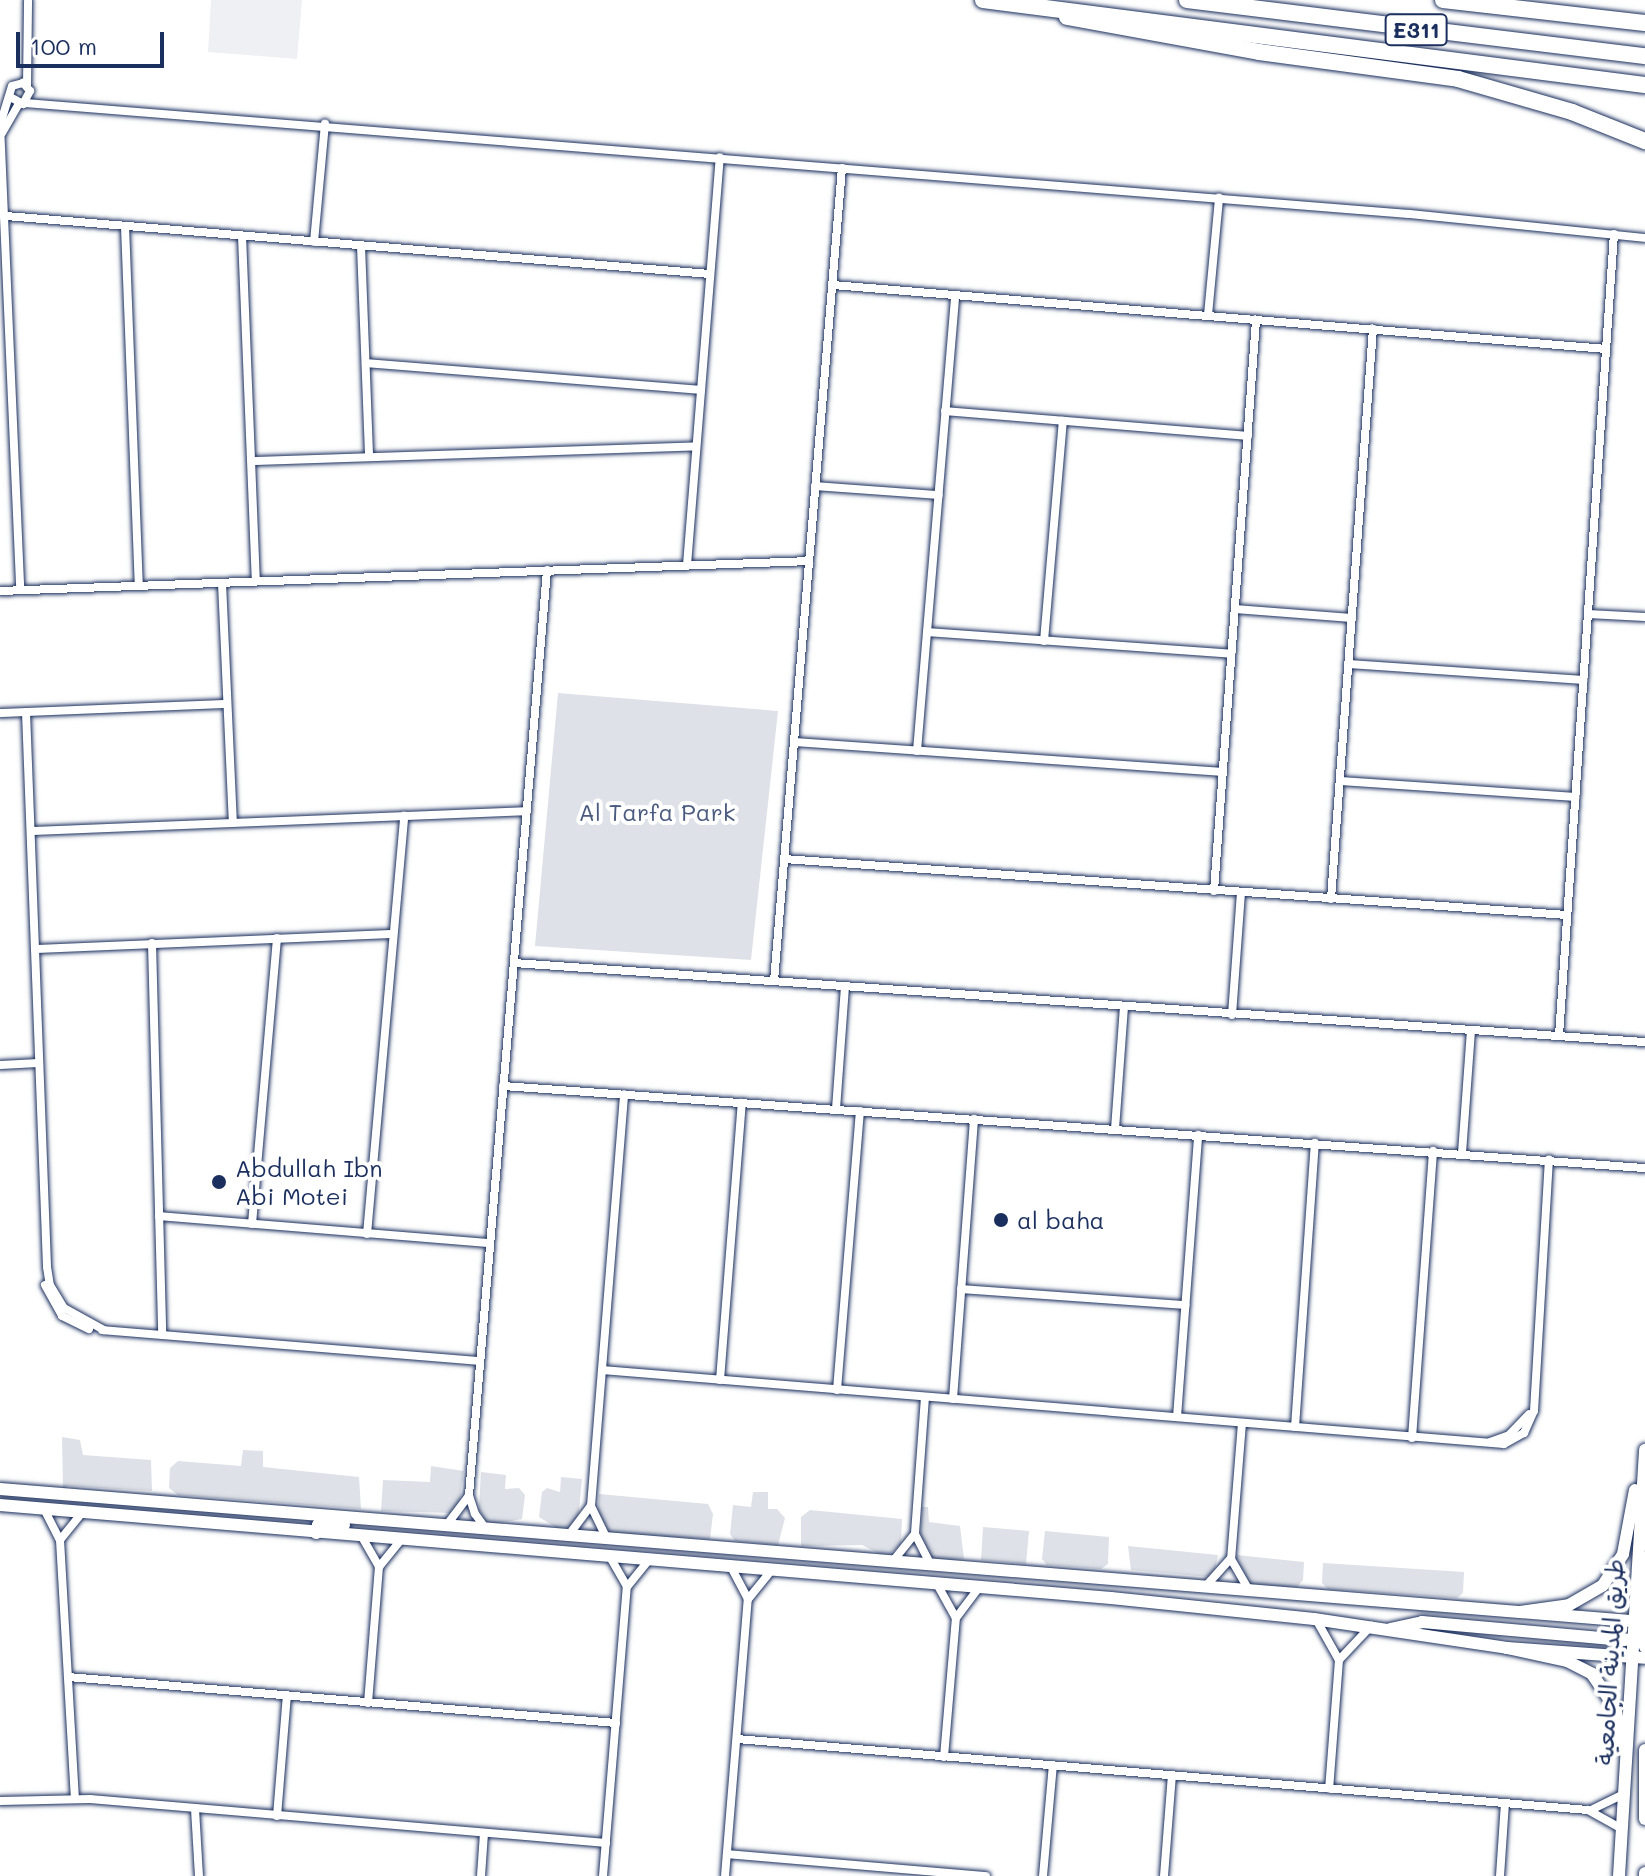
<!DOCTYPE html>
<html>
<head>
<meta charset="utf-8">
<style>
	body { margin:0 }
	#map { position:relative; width:1645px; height:1876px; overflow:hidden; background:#fff; font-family:Mali,"Playpen Sans Arabic",sans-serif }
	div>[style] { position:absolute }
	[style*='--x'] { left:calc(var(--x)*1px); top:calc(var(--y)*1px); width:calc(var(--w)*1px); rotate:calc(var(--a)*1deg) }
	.built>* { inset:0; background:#eff0f4 }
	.green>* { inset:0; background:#dee1e7 }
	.roads { filter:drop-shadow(0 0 2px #1b2f5e) drop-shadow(0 0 2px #1b2f5e) }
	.street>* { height:8px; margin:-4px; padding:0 4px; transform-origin:4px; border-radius:4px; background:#fff }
	.secondary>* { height:12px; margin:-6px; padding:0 6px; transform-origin:6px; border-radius:6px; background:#fff }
	.primary>* { height:12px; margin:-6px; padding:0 6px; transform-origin:6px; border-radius:6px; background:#fff }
	.highway>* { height:16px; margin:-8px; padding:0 8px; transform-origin:8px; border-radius:8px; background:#fff }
	.dots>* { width:22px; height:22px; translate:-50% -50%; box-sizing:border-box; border:4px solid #fff; border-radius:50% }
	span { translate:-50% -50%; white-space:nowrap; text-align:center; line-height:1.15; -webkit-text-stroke:8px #fff; paint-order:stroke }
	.shield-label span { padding:2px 6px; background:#fff; border:2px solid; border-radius:6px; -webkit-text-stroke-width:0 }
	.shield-label { font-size:22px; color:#1b2f5e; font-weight:700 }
	.park-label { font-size:24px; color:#4c5c80 }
	.poi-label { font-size:24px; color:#1b2f5e }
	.left { translate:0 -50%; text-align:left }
	.street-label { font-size:24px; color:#1b2f5e }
	.scale { position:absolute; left:16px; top:32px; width:148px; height:36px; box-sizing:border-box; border:4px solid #1b2f5e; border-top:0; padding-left:10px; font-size:24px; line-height:28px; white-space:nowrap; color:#1b2f5e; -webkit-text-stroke:6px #fff; paint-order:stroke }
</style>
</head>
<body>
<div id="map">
	<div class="built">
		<div style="clip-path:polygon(211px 0,302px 0,297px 59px,208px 52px)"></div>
	</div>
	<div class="green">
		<div style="clip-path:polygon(558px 693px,778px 711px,751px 960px,535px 946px)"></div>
		<div style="clip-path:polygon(62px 1437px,80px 1440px,83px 1455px,151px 1460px,152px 1491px,68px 1486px,63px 1490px)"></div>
		<div style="clip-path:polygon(243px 1450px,263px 1451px,263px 1467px,359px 1477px,361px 1509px,178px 1495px,169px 1488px,170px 1468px,178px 1461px,241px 1466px)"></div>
		<div style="clip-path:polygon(431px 1466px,464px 1471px,459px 1504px,452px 1513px,381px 1511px,383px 1480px,430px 1482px)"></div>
		<div style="clip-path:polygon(481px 1472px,506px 1475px,505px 1489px,519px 1488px,525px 1495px,522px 1519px,493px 1524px,484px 1519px,479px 1508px)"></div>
		<div style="clip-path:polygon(561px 1477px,582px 1479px,578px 1520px,562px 1531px,539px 1517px,542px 1492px,547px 1488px,560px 1492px)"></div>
		<div style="clip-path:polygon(753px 1492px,768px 1492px,768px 1509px,777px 1509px,785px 1518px,778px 1545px,735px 1541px,730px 1534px,733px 1505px,751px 1507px)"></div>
		<div style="clip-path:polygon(599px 1494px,708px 1504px,713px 1514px,710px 1539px,612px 1534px,597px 1519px)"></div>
		<div style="clip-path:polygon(922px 1507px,928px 1507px,929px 1522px,960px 1526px,964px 1559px,932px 1562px,920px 1544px)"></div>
		<div style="clip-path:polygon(810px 1510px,902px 1519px,901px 1544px,886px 1557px,862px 1545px,801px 1546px,801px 1517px)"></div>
		<div style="clip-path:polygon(983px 1527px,1029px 1531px,1026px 1564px,981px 1560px)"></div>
		<div style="clip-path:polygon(1045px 1531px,1109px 1537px,1108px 1564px,1101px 1569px,1047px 1565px,1042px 1559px)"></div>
		<div style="clip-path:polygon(1128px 1546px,1218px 1555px,1215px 1569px,1210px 1577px,1131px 1570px)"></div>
		<div style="clip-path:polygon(1237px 1555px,1304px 1562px,1303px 1580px,1297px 1587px,1251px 1587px,1234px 1565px)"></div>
		<div style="clip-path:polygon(1323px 1563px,1464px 1572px,1463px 1593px,1457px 1598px,1328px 1589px,1322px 1583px)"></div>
	</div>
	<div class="roads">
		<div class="street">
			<div style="--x:27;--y:86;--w:86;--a:-89.3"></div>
			<div style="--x:10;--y:97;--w:15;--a:28"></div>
			<div style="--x:23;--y:104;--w:15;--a:-62"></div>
			<div style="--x:30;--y:91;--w:11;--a:-131"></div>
			<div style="--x:23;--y:83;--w:11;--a:165"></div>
			<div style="--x:12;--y:86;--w:41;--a:107.1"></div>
			<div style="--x:0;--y:125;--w:465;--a:87.5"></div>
			<div style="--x:25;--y:103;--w:1388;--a:4.59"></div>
			<div style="--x:1409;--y:214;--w:237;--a:5.8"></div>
			<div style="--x:2;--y:133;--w:34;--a:-60"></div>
			<div style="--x:6;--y:216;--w:706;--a:4.71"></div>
			<div style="--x:125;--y:226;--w:360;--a:87.8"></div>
			<div style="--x:242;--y:236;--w:345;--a:87.7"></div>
			<div style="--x:314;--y:242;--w:119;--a:-84.7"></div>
			<div style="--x:361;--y:246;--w:211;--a:87.8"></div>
			<div style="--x:833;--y:285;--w:776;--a:4.73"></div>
			<div style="--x:1208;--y:315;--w:118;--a:-84.6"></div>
			<div style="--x:366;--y:363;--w:336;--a:4.6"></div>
			<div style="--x:945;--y:411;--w:304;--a:4.7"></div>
			<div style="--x:252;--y:461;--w:444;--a:-1.9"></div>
			<div style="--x:815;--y:486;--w:124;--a:4.2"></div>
			<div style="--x:687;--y:565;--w:409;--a:-85.4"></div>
			<div style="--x:222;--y:583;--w:240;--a:87.4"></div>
			<div style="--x:0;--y:591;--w:810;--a:-2.12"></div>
			<div style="--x:1235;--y:609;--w:117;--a:4.4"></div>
			<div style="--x:1588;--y:614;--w:57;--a:3"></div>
			<div style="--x:927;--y:632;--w:305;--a:4.1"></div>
			<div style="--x:1044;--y:641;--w:221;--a:-85.1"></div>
			<div style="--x:1349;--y:664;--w:235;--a:3.9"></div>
			<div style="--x:26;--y:712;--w:555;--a:87.83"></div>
			<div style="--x:47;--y:1267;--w:18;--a:81"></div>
			<div style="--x:50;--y:1285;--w:27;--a:59"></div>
			<div style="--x:64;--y:1308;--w:46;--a:28.8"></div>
			<div style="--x:0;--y:713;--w:226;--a:-2.3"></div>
			<div style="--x:795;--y:742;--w:429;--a:4"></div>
			<div style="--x:917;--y:751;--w:457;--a:-85.2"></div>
			<div style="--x:1341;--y:781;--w:235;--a:3.9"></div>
			<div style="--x:31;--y:831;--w:496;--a:-2.3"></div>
			<div style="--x:784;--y:859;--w:785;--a:4.09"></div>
			<div style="--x:1214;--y:891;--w:573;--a:-85.79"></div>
			<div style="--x:1331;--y:899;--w:572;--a:-85.79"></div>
			<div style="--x:152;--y:943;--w:392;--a:88.5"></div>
			<div style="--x:35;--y:949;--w:358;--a:-2.4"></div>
			<div style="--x:514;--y:963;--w:1134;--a:4"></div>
			<div style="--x:774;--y:981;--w:816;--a:-85.22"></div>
			<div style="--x:1232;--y:1015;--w:122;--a:-85.8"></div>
			<div style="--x:1559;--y:1036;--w:804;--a:-86.08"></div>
			<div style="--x:0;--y:1065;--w:39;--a:-3"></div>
			<div style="--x:503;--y:1086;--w:1145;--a:4.11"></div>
			<div style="--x:836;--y:1109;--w:122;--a:-85.8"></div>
			<div style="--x:1115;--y:1129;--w:122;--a:-85.8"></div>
			<div style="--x:1462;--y:1153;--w:122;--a:-85.8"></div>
			<div style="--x:159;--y:1216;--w:332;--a:4.7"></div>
			<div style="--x:252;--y:1224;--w:287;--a:-85"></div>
			<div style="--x:367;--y:1234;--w:420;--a:-84.9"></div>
			<div style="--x:45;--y:1285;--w:35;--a:61"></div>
			<div style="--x:62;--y:1316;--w:30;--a:26"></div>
			<div style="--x:961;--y:1289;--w:225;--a:4.1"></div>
			<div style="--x:102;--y:1330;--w:379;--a:4.7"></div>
			<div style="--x:602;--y:1370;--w:905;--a:4.69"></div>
			<div style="--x:1504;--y:1444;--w:23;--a:-29"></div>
			<div style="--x:1524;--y:1433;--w:24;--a:-66"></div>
			<div style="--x:1534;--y:1411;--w:252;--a:-86.6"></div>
			<div style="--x:720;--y:1380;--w:278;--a:-85.5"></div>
			<div style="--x:837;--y:1390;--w:280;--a:-85.3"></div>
			<div style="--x:925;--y:1397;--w:137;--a:94.2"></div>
			<div style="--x:915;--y:1534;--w:35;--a:63"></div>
			<div style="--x:953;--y:1399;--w:281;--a:-85.7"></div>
			<div style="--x:1177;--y:1417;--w:283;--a:-85.7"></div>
			<div style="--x:1242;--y:1423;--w:136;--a:94.6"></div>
			<div style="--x:1231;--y:1559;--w:36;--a:60"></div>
			<div style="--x:1295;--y:1427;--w:285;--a:-86"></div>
			<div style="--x:1412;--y:1438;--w:288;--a:-85.8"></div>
			<div style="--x:1490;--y:1442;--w:20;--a:-20"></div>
			<div style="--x:1509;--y:1435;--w:29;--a:-46"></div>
			<div style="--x:44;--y:1509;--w:35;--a:63"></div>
			<div style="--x:60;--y:1540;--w:259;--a:86.7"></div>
			<div style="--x:446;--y:1526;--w:38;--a:-53"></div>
			<div style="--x:486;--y:1529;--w:19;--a:-126"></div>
			<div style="--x:475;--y:1514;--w:20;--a:-108"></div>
			<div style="--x:469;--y:1495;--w:928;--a:-85.18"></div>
			<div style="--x:568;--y:1536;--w:38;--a:-53"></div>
			<div style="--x:362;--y:1537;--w:34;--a:60"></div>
			<div style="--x:607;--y:1539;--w:37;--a:-116"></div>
			<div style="--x:591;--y:1506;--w:413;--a:-85.4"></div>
			<div style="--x:60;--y:1540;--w:35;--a:-51"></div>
			<div style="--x:610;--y:1557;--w:34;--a:60"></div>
			<div style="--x:893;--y:1561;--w:33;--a:-51"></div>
			<div style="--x:937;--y:1584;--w:38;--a:61"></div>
			<div style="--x:1205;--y:1587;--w:38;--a:-48"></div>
			<div style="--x:749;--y:1598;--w:36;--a:-51"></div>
			<div style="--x:1317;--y:1621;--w:45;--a:60.6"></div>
			<div style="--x:1339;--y:1660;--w:129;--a:94.4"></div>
			<div style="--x:1339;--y:1660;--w:47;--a:-46.7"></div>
			<div style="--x:68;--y:1677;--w:550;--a:4.8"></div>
			<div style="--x:368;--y:1703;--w:136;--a:-85.4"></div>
			<div style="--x:379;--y:1567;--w:35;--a:-51"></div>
			<div style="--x:737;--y:1739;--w:854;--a:4.77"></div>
			<div style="--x:1588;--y:1810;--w:39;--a:29"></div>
			<div style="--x:944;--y:1757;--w:140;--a:-85.1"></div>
			<div style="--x:956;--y:1618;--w:39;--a:-53"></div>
			<div style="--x:0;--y:1801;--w:90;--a:-1.3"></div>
			<div style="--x:90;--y:1799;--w:518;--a:4.87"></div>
			<div style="--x:195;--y:1809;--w:67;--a:86.6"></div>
			<div style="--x:1593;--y:1809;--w:34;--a:-26"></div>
			<div style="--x:277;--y:1816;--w:121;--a:-85.3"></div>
			<div style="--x:727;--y:1854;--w:260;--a:4.9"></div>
			<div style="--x:481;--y:1876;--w:43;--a:-86"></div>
			<div style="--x:603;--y:1876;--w:290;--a:-85.3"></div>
			<div style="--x:627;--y:1587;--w:35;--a:-51"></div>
			<div style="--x:725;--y:1876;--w:278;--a:-85.3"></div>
			<div style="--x:748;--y:1599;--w:36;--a:-118"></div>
			<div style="--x:1043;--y:1876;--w:111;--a:-84.9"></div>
			<div style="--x:1164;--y:1876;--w:101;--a:-85.5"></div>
			<div style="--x:1500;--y:1876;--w:73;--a:-86.1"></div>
		</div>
		<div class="secondary">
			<div style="--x:0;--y:1489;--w:1648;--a:4.63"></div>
			<div style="--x:0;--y:1505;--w:1115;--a:4.78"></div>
			<div style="--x:1111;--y:1598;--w:204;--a:5.9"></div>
			<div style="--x:1314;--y:1619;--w:195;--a:8.5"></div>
			<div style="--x:1507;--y:1648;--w:138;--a:4.1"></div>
			<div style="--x:316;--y:1533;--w:8;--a:-76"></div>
			<div style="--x:318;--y:1525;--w:26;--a:0"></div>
		</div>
		<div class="primary">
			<div style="--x:1645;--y:1558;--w:75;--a:93.8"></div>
			<div style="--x:1640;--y:1633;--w:15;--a:70"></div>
			<div style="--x:1520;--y:1612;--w:49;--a:-8.1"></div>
			<div style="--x:1569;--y:1605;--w:39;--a:-30"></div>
			<div style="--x:1603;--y:1585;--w:37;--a:-57"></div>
			<div style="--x:1623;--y:1554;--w:65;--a:-79.4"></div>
			<div style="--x:1390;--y:1629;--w:33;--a:-12"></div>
			<div style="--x:1422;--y:1622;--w:202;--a:5.1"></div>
			<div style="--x:1623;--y:1640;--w:22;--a:-5"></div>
			<div style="--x:1507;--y:1648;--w:61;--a:12.2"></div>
			<div style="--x:1567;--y:1661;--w:28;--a:27"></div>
			<div style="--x:1592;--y:1674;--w:42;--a:55.6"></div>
			<div style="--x:1616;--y:1709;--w:39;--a:83"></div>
			<div style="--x:1645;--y:1750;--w:69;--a:90"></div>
			<div style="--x:1619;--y:1876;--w:427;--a:-86.5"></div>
			<div style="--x:1645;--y:1876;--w:3;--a:-90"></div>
		</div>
		<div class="highway">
			<div style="--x:983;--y:0;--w:667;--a:7.32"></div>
			<div style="--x:1187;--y:0;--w:461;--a:7"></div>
			<div style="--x:1443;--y:0;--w:203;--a:6.5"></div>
			<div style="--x:1067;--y:17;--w:195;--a:10.3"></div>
			<div style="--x:1259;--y:52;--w:201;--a:7.7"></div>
			<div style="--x:1458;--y:79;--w:119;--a:16.1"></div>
			<div style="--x:1572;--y:112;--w:79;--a:21.7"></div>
		</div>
	</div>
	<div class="dots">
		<div style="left:219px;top:1182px;background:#1b2f5e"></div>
		<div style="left:1001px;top:1220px;background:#1b2f5e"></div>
	</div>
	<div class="shield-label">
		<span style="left:1416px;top:30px">E311</span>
	</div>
	<div class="park-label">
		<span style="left:657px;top:812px">Al Tarfa Park</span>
	</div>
	<div class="poi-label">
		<span class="left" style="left:235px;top:1182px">Abdullah Ibn<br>Abi Motei</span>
		<span class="left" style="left:1017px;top:1220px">al baha</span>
	</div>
	<div class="street-label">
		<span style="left:1609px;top:1662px;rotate:-87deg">طريق المدينة الجامعية</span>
	</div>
	<div class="scale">100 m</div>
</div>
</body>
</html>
